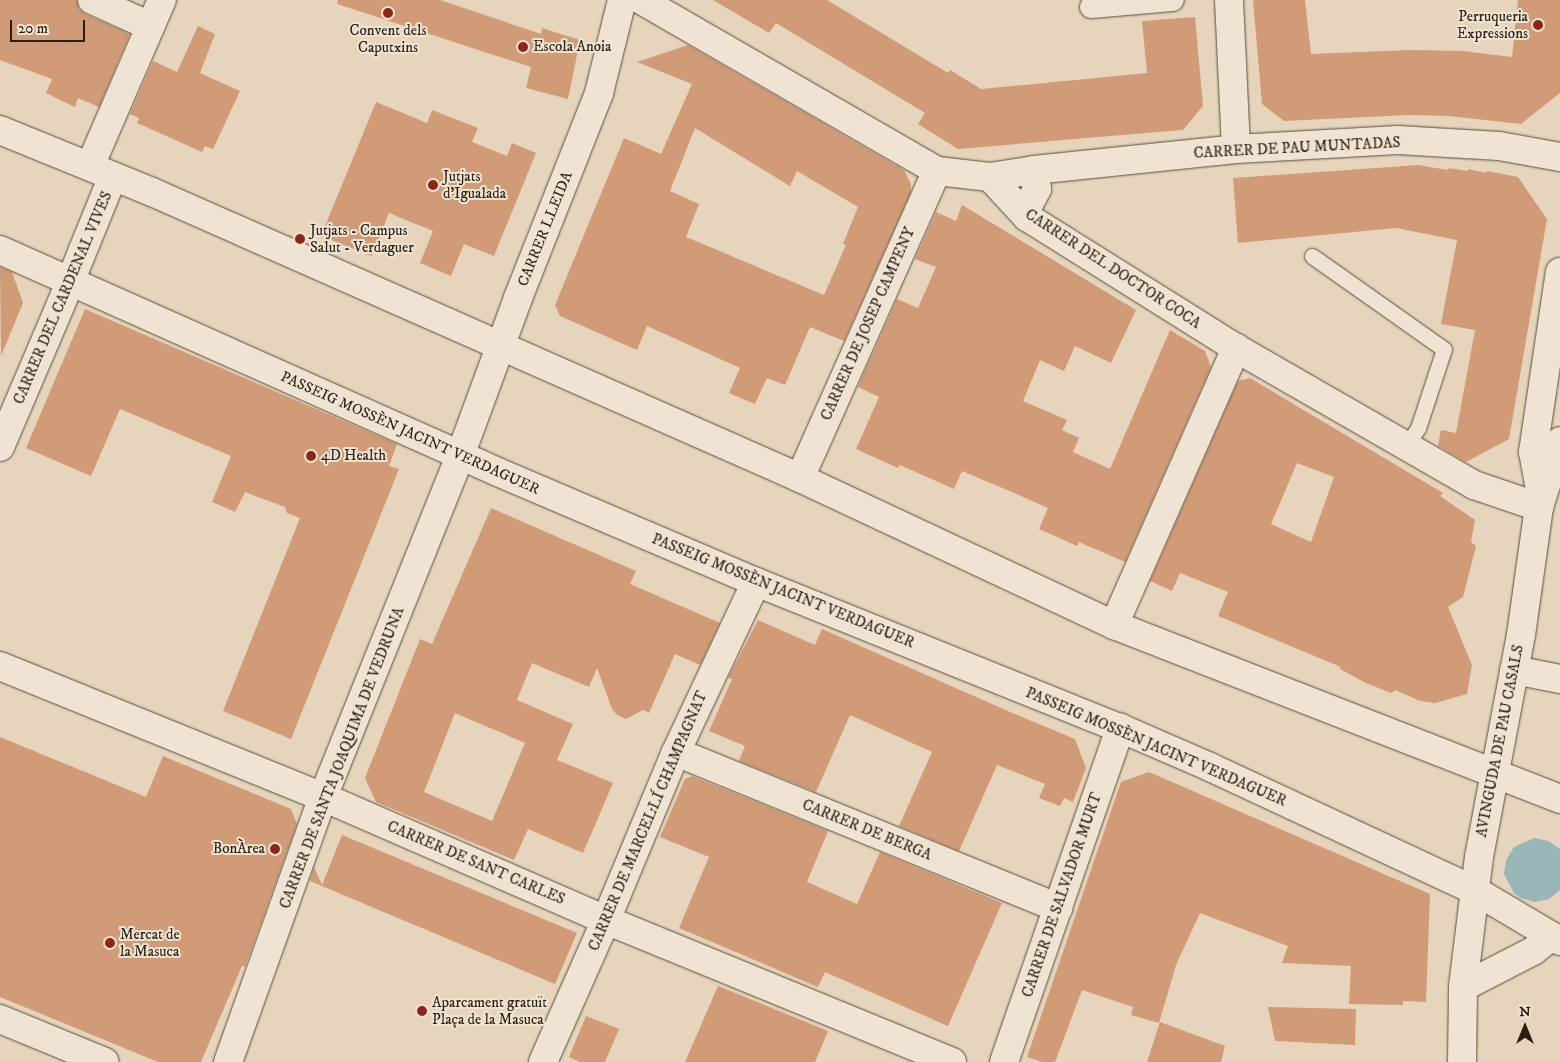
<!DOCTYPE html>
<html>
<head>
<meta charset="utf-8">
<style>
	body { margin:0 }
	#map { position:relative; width:1560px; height:1062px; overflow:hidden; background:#e6d5bc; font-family:"IM FELL DW Pica",serif }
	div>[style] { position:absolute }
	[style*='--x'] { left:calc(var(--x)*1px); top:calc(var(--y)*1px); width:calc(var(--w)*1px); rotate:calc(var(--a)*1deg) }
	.water>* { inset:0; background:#99b6b9 }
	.building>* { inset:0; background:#d09b76 }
	.roads { filter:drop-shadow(0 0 1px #584c3b) drop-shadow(0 0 1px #584c3b) }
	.service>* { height:15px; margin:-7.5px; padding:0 7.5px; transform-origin:7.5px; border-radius:7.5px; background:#efe4d3 }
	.pedestrian>* { height:22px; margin:-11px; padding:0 11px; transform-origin:11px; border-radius:11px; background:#efe4d3 }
	.minor>* { height:28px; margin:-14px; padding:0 14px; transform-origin:14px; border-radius:14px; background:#efe4d3 }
	.dots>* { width:14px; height:14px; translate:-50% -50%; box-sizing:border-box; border:2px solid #efe4d3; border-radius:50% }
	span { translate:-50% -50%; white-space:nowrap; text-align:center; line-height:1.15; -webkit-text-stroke:4px #efe4d3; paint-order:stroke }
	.poi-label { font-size:15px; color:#291e10 }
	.right { translate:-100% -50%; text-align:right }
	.left { translate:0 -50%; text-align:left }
	.street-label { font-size:15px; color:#291e10 }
	.north { position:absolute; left:1500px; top:1002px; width:50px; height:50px; -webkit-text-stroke:4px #efe4d3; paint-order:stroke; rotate:0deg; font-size:14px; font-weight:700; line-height:20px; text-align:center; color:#291e10 }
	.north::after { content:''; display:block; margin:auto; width:18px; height:22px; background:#291e10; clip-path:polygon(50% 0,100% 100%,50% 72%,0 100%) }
	.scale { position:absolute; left:10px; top:20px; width:75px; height:22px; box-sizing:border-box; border:2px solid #291e10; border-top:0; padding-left:6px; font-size:15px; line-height:18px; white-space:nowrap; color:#291e10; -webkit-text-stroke:4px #efe4d3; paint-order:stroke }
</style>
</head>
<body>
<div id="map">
	<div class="water">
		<div style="clip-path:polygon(1534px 838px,1548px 841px,1560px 849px,1560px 890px,1549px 899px,1535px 902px,1520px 898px,1514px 893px,1504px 874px,1506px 860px,1514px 847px)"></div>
	</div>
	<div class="building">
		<div style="clip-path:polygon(0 0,77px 0,79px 9px,85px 14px,130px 34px,99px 107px,78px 98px,75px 107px,46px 93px,52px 79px,0 60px)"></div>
		<div style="clip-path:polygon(338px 0,440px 0,541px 34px,542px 28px,580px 40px,568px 99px,526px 88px,531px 67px,337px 4px)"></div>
		<div style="clip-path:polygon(713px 0,827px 0,948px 73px,950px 70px,981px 89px,1147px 73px,1142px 21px,1195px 17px,1203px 106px,1183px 130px,958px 149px,918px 124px,925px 113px,776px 23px,769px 33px)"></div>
		<div style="clip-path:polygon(1253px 0,1305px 0,1311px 54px,1410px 50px,1463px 51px,1512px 57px,1518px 0,1560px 0,1560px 93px,1521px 124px,1449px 116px,1408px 115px,1284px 121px,1262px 104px)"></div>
		<div style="clip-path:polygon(198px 26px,215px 34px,200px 73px,240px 91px,213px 149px,205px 146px,202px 152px,137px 123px,139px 118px,130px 114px,153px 61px,177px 72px)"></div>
		<div style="clip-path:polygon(evenodd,688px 45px,904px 170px,911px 184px,911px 192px,844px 341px,810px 327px,785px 385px,767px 378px,755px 404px,729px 393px,740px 368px,647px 326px,637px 350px,560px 316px,555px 305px,624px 138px,661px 154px,692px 84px,637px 62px,688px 45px,695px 128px,790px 186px,797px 171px,858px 207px,843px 244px,846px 245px,824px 295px,686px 237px,699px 204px,670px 191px,695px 128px)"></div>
		<div style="clip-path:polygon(376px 102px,427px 123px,432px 110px,478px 128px,472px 142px,507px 156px,512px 143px,536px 153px,494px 256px,464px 244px,451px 276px,420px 263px,433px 231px,389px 213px,372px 256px,321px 236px)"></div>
		<div style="clip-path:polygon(1418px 165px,1448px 170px,1449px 168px,1468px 171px,1468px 169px,1487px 173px,1487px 171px,1518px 177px,1547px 219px,1509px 439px,1466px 462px,1438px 446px,1441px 430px,1456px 433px,1475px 330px,1441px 324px,1457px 240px,1396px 228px,1238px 243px,1233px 178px)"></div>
		<div style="clip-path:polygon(962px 205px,1136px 310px,1111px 363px,1075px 346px,1064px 371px,1040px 360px,1023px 401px,1067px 420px,1062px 430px,1079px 438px,1073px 452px,1110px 469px,1170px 330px,1205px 351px,1211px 367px,1125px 562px,1079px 542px,1077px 546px,1039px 529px,1048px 508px,1012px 492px,962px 471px,954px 489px,900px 465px,898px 468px,856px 449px,879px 397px,858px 387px,897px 299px,918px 308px,936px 267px,915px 259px,936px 212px,956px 221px)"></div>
		<div style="clip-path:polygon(0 267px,12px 272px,23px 303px,1px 356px)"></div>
		<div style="clip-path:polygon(85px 309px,397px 444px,389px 466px,399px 469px,291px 739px,223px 711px,300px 518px,287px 513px,285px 507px,245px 492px,235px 512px,212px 502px,231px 456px,120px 409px,91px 476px,26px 448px)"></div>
		<div style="clip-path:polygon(evenodd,1250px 378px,1443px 493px,1440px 496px,1475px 520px,1471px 542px,1476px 546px,1463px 597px,1448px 607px,1472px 665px,1467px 694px,1435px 703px,1420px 701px,1395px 690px,1391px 693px,1364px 682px,1340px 669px,1341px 667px,1218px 616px,1228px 592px,1180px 573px,1172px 591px,1150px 581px,1238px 381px,1250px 378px,1297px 463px,1334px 477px,1311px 542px,1271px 524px,1297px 463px)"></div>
		<div style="clip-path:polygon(evenodd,491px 508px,636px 571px,630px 584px,720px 623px,700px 665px,675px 654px,649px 713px,643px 710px,626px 719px,617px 715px,612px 709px,597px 668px,589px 687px,532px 663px,517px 700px,573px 724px,557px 760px,613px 783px,583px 853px,528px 829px,514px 860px,376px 802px,365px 778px,420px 639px,432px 644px,491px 508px,455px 713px,525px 743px,492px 821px,424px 792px,455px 713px)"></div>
		<div style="clip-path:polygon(758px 620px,815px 645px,822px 629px,1017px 715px,1075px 739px,1086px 768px,1073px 802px,1064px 798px,1060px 806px,1039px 798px,1045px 784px,997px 765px,959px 851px,899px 826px,932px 752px,850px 715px,816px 792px,739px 761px,745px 746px,709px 731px,732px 679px,728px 678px)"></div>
		<div style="clip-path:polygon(0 737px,146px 797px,163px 756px,291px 809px,297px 824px,245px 967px,242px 966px,201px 1062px,158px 1062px,0 997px)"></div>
		<div style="clip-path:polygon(1149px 772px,1430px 894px,1426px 1002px,1403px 1001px,1403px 1005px,1349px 1004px,1351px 966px,1282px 963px,1288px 946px,1200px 913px,1176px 965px,1159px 1023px,1131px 1015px,1133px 1007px,1082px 990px,1055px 1062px,1042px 1062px,1027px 1057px,1121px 782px)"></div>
		<div style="clip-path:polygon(692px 776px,828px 831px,807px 882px,857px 904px,880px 852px,1002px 903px,948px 1026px,825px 972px,818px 987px,679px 928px,709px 857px,660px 837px,685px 779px)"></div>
		<div style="clip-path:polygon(342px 835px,577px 933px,555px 984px,310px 881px,314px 867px,322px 885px)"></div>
		<div style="clip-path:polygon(718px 986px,828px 1031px,815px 1062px,685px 1062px)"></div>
		<div style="clip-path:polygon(1268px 1007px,1356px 1009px,1355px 1045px,1275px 1041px)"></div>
		<div style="clip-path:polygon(586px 1016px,619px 1029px,605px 1062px,580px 1062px,569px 1057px)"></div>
		<div style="clip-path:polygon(1160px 1022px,1225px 1046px,1221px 1062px,1147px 1062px)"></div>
	</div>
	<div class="roads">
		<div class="service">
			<div style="--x:1312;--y:256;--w:161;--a:35.2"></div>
			<div style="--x:1444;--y:349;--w:83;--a:108.2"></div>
			<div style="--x:1418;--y:428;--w:20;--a:123"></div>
		</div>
		<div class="pedestrian">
			<div style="--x:1091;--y:7;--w:82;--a:-4.9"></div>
		</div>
		<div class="minor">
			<div style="--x:92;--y:0;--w:64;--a:24.1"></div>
			<div style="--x:641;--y:0;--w:342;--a:30"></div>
			<div style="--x:937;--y:171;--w:53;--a:6.5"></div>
			<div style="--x:990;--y:177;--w:45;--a:-9"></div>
			<div style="--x:1034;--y:170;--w:203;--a:-5.9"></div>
			<div style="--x:1236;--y:149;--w:162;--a:-3.2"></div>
			<div style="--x:1398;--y:140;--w:101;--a:3.4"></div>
			<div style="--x:1499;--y:146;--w:62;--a:10.2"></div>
			<div style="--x:1229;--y:0;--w:149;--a:87.3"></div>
			<div style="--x:0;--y:130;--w:164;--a:22.2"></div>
			<div style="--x:152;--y:192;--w:708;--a:23.81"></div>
			<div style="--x:800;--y:478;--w:347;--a:25.1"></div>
			<div style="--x:1114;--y:625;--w:479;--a:21.3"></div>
			<div style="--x:90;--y:166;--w:181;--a:-66.6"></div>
			<div style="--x:990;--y:177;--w:54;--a:47.2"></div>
			<div style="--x:1027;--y:217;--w:247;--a:32.1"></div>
			<div style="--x:1236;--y:348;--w:275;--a:29.9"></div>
			<div style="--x:1474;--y:485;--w:69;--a:18.7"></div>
			<div style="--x:1027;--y:217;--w:11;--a:-85"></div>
			<div style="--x:1028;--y:206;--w:19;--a:-62"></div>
			<div style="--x:1037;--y:189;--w:19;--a:-99"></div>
			<div style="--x:0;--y:250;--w:545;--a:24.03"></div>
			<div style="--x:498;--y:472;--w:280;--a:23.1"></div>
			<div style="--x:756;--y:582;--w:392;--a:21.9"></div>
			<div style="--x:1120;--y:728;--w:98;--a:23.4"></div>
			<div style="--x:1210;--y:767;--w:291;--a:25"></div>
			<div style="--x:1474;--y:890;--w:100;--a:30.7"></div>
			<div style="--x:0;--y:447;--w:155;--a:-66.9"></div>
			<div style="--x:61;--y:304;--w:138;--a:-67.9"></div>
			<div style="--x:800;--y:478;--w:336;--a:-66"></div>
			<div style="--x:1541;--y:495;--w:44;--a:-100.5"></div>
			<div style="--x:1533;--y:452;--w:182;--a:-81.5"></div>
			<div style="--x:1114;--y:625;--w:303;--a:-66.2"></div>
			<div style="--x:0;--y:666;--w:349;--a:22.1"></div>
			<div style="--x:323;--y:797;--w:309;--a:23.5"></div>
			<div style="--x:606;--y:920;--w:374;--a:22.3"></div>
			<div style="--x:1514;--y:670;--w:47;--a:11.1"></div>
			<div style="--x:676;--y:752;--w:413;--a:22.2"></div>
			<div style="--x:1463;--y:987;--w:79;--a:-27.2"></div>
			<div style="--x:1533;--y:951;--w:24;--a:-38"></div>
			<div style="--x:0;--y:1019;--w:113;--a:22.3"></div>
			<div style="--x:228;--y:1062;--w:282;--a:-70.3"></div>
			<div style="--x:323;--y:797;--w:367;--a:-68.1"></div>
			<div style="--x:460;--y:456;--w:168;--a:-69.8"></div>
			<div style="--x:518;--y:298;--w:220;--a:-68.4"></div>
			<div style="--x:599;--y:93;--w:96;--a:-76.1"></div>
			<div style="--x:543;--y:1062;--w:155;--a:-66.1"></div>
			<div style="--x:606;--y:920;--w:182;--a:-67.4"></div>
			<div style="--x:676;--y:752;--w:188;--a:-64.8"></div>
			<div style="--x:1004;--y:1062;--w:354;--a:-70.8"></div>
			<div style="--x:1462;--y:1062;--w:75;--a:-89.2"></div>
			<div style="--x:1463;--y:987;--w:131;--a:-83"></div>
			<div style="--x:1479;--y:857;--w:226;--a:-79.3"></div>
			<div style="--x:1521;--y:635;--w:129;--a:-82"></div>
			<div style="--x:1539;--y:507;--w:69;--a:-72.3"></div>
		</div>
	</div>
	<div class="dots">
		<div style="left:388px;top:13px;background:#8f2418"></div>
		<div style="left:1538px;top:25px;background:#8f2418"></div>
		<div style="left:523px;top:47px;background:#8f2418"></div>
		<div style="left:433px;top:185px;background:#8f2418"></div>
		<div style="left:300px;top:239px;background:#8f2418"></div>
		<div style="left:311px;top:456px;background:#8f2418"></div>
		<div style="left:275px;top:849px;background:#8f2418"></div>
		<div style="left:110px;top:943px;background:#8f2418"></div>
		<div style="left:422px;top:1011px;background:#8f2418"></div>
	</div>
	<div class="poi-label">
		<span class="right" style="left:1528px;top:25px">Perruqueria<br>Expressions</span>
		<span style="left:388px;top:39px">Convent dels<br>Caputxins</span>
		<span class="left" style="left:533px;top:47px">Escola Anoia</span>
		<span class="left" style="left:443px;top:185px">Jutjats<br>d'Igualada</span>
		<span class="left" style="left:310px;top:239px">Jutjats - Campus<br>Salut - Verdaguer</span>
		<span class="left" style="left:321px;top:456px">4D Health</span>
		<span class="right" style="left:265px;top:849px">BonÀrea</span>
		<span class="left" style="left:120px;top:943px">Mercat de<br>la Masuca</span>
		<span class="left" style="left:432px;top:1011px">Aparcament gratuït<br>Plaça de la Masuca</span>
	</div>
	<div class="street-label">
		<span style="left:1297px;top:148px;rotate:-3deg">CARRER DE PAU MUNTADAS</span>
		<span style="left:545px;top:229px;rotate:-68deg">CARRER LLEIDA</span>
		<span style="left:1113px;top:269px;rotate:33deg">CARRER DEL DOCTOR COCA</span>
		<span style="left:63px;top:298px;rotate:-67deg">CARRER DEL CARDENAL VIVES</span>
		<span style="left:868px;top:324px;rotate:-66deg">CARRER DE JOSEP CAMPENY</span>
		<span style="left:410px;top:433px;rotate:24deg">PASSEIG MOSSÈN JACINT VERDAGUER</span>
		<span style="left:783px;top:591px;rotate:22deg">PASSEIG MOSSÈN JACINT VERDAGUER</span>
		<span style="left:1500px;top:741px;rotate:-79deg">AVINGUDA DE PAU CASALS</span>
		<span style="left:1156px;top:747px;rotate:23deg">PASSEIG MOSSÈN JACINT VERDAGUER</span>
		<span style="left:342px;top:758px;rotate:-69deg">CARRER DE SANTA JOAQUIMA DE VEDRUNA</span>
		<span style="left:648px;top:821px;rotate:-67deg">CARRER DE MARCEL·LÍ CHAMPAGNAT</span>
		<span style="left:867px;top:830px;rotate:22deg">CARRER DE BERGA</span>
		<span style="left:476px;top:863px;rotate:23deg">CARRER DE SANT CARLES</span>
		<span style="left:1062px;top:895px;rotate:-71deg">CARRER DE SALVADOR MURT</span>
	</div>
	<div class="north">N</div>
	<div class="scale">20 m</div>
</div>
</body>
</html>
